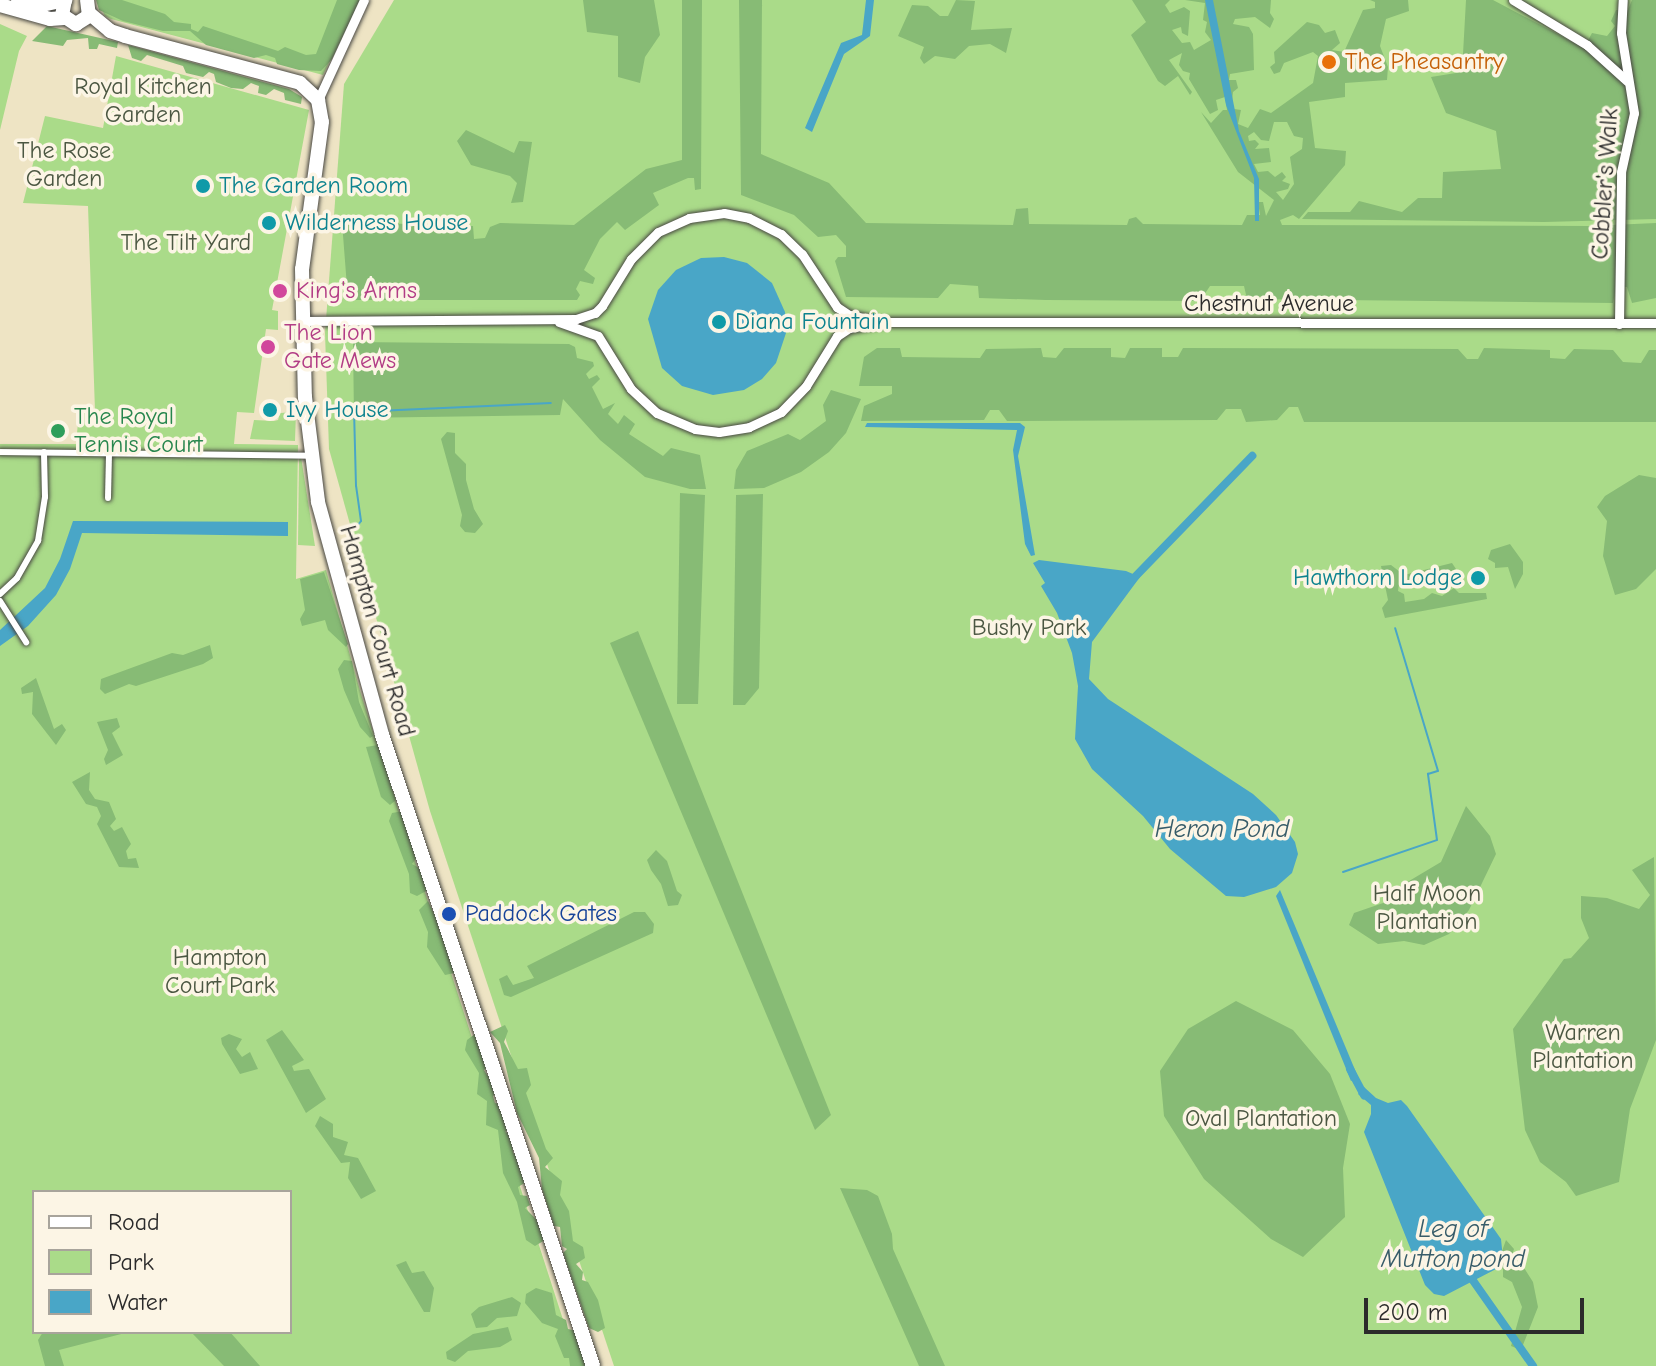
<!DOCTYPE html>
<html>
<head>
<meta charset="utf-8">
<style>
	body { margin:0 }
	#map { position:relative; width:1656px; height:1366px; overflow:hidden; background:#eee4c4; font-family:"Comic Neue",sans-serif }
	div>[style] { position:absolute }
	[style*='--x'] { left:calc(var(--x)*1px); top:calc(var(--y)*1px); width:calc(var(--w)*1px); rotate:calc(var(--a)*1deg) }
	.green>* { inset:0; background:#aadb89 }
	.forest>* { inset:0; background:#87bb75 }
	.water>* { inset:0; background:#49a6c7 }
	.stream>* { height:2px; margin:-1px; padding:0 1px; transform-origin:1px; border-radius:1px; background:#49a6c7 }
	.canal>* { height:8px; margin:-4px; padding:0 4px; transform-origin:4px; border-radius:4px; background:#49a6c7 }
	.roads { filter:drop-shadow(0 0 2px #484742) drop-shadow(0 0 2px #484742) }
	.pedestrian>* { height:6px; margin:-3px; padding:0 3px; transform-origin:3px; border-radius:3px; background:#fff }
	.minor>* { height:9px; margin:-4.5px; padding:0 4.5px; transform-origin:4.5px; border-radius:4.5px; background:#fff }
	.primary>* { height:14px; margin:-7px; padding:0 7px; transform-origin:7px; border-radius:7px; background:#fff }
	.trunk>* { height:14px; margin:-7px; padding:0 7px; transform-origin:7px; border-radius:7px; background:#fff }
	.dots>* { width:22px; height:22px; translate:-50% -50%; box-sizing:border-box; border:4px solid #fcf5e5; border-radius:50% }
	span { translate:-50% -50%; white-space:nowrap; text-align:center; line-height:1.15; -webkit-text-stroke:7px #fcf5e5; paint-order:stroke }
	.food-label { font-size:24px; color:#c56008 }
	.left { translate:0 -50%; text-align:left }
	.park-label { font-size:24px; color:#4b5742 }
	.street-label { font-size:24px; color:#2b2b2b }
	.culture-label { font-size:24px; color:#0d838f }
	.right { translate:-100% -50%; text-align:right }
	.hotel-label { font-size:24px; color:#b23c85 }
	.leisure-label { font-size:24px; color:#27864d }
	.transit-label { font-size:24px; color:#164399 }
	.water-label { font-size:26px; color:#375c69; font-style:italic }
	.legend { position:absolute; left:32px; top:1190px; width:260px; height:144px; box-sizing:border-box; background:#fcf5e5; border:2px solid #a8a49b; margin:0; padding:10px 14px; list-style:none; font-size:24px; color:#2b2b2b }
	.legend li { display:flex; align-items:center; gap:16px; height:40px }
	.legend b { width:40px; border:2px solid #a8a49b }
	.scale { position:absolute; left:1364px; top:1298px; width:220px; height:36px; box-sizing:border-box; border:4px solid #2b2b2b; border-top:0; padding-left:10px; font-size:24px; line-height:28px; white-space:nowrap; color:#2b2b2b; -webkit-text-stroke:6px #fcf5e5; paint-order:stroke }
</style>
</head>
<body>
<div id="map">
	<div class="green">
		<div style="clip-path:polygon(97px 0,360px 0,323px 75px,111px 19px,105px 16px)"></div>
		<div style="clip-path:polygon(394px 0,1656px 0,1656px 1366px,614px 1366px,430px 811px,329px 449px,325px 333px,344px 84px)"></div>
		<div style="clip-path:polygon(0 24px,27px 36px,19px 51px,0 130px)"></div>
		<div style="clip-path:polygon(evenodd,116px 56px,309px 110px,272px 310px,278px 311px,278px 330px,266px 329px,254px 413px,237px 412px,234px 444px,298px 445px,296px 579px,326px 570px,361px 694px,578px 1366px,0 1366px,0 444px,76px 444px,79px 412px,95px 411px,88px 206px,23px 203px,45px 116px,103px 128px,116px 56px,34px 1192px,290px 1192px,290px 1332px,34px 1332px,34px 1192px)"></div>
		<div style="clip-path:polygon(296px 412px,295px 441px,250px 439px,254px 420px,274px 421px,278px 420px,280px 413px)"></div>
		<div style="clip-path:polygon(299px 457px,301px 457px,315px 546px,298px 545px)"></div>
	</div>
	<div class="forest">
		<div style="clip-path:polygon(96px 0,122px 0,165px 14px,174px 22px,191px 24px,191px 29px,198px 32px,203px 26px,278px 51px,285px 47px,306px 55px,316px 54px,337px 0,360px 0,332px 59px,321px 71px,299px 70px,277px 64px,275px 58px,266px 55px,254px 58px,206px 45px,190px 31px,163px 31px,123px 21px,99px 10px)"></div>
		<div style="clip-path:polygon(583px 0,654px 0,660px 35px,645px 57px,640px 83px,618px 77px,618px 36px,587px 32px)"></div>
		<div style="clip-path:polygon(682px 0,702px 0,701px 189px,695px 190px,694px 178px,688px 178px,653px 193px,659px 205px,625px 230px,617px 222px,600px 239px,584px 270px,595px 278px,593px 284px,580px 281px,576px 289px,580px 295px,577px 300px,348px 300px,342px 222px,473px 226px,474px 239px,485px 238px,490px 227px,500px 223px,574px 225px,646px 169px,682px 160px)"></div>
		<div style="clip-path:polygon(evenodd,739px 0,762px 0,761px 154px,829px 183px,866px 223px,1013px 225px,1016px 209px,1028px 208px,1029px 224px,1127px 225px,1129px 219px,1136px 217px,1143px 224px,1242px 225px,1247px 215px,1260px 215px,1258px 202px,1263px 202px,1266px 216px,1274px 200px,1238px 172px,1201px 112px,1211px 123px,1223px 110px,1227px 110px,1225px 97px,1216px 100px,1218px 110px,1210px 114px,1189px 79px,1190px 73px,1183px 71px,1179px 65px,1182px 53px,1169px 60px,1192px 92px,1190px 95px,1178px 76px,1165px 86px,1158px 81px,1131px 35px,1146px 22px,1132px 0,1170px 0,1165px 5px,1170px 13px,1184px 7px,1190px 11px,1188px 36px,1182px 33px,1181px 27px,1172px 30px,1182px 43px,1190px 42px,1194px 50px,1211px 40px,1205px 32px,1207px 22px,1203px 20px,1205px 3px,1185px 0,1271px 0,1270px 13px,1274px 19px,1270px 28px,1255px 17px,1235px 19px,1233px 24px,1249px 27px,1253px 34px,1254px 70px,1230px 74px,1229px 80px,1236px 80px,1238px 88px,1233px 92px,1232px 101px,1234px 109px,1241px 110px,1238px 124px,1248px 128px,1260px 109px,1271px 113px,1313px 83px,1318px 56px,1313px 52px,1284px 63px,1280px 72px,1274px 74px,1270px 67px,1275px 63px,1274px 52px,1307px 22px,1319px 25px,1325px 33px,1335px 30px,1340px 43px,1332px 50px,1344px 52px,1363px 10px,1375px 8px,1375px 2px,1370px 0,1408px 0,1409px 11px,1386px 19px,1380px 46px,1388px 67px,1387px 80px,1345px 83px,1345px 97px,1309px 102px,1315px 148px,1346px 151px,1345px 165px,1299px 219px,1293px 215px,1280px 220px,1282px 225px,1590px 226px,1656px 223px,1656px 298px,1632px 303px,1627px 287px,1616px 287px,1613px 303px,1247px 299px,1244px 286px,1210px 286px,1200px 301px,1046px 300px,979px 298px,978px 286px,950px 284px,938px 298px,846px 297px,835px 261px,838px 257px,846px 257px,846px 246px,836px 235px,818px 237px,794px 215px,741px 195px,739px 0,1274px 122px,1287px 122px,1294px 136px,1303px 138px,1302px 149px,1290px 157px,1294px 184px,1283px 200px,1276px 192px,1288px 189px,1290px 184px,1282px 181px,1286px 177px,1282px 172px,1275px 177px,1268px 171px,1258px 172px,1254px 164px,1271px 162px,1269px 148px,1255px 149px,1259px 144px,1255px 140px,1249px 141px,1248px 136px,1254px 132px,1261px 140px,1269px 141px,1274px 122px)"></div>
		<div style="clip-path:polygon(956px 0,975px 1px,971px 30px,1012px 28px,1006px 53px,990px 44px,969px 46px,955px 59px,935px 56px,924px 64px,920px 58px,924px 47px,898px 36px,912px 5px,928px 6px,940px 16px,948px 16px)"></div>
		<div style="clip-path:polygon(1466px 0,1493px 0,1584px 48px,1592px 33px,1607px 36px,1615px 26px,1611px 21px,1616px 10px,1628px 10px,1632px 0,1656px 0,1656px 219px,1544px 222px,1302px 219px,1308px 212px,1350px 212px,1359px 201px,1402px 212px,1418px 198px,1442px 198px,1443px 172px,1501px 169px,1496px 131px,1446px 113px,1431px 77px,1462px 72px)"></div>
		<div style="clip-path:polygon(47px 26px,118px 42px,117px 48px,99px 44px,97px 49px,89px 49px,88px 38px,67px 40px,63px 46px,32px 41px)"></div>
		<div style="clip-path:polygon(128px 45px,289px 89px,302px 97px,301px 104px,285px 100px,284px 93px,274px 89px,266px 95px,258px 93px,259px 86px,251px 83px,243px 89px,231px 88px,216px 82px,214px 74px,209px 72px,203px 77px,186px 73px,183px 66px,147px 55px,141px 61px,132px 58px)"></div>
		<div style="clip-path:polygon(466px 130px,514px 153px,519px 141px,532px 142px,523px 202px,511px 203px,517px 183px,510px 176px,471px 165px,457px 141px)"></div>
		<div style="clip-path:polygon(353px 342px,569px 344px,575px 347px,577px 358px,593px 362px,594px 366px,586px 374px,589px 379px,597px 375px,600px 379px,592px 387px,603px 409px,615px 403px,608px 414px,618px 424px,624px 415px,635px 424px,629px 434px,663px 456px,671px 448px,700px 455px,706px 489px,690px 489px,645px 477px,600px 440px,563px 399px,560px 415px,354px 418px)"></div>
		<div style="clip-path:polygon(877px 348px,900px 348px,902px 357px,980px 358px,986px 349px,1041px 348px,1043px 357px,1056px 358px,1064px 348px,1111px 348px,1111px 357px,1125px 358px,1130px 348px,1162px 348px,1162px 357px,1178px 357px,1183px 348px,1458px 349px,1467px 359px,1478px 359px,1484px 348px,1550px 350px,1550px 358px,1565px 359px,1574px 349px,1613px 350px,1623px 362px,1641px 363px,1649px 350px,1656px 350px,1656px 422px,1304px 422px,1298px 407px,1289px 407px,1277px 420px,1246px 422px,1241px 409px,1226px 409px,1217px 420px,1007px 421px,999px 410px,990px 410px,984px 420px,861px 421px,864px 406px,892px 394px,892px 386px,859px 386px,864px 357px)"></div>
		<div style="clip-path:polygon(831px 390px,861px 399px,846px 433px,829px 452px,801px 472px,764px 488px,734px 489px,736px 470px,747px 451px,788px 434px,800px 440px,826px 421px,823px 405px)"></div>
		<div style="clip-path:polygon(447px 432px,455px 433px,455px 453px,466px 464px,466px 480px,474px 509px,483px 524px,475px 533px,465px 532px,460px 526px,462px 515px,441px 439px)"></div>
		<div style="clip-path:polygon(1639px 475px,1656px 478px,1656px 569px,1636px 589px,1615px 595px,1603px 556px,1607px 521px,1597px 507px,1605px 496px)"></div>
		<div style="clip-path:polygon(680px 493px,705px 495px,698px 704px,677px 704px)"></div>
		<div style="clip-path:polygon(763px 494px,759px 688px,745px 705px,733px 705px,736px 495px)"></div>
		<div style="clip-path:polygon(1510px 544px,1523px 562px,1523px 574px,1515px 589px,1508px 567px,1495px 568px,1495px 563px,1488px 559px,1491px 550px)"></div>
		<div style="clip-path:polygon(1452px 563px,1456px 569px,1439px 577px,1436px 585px,1411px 581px,1399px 584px,1398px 591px,1404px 594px,1405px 602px,1424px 599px,1432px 593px,1442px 596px,1454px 588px,1459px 593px,1486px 593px,1487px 599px,1385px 618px,1382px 608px,1388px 600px,1381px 566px,1391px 565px,1404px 575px)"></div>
		<div style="clip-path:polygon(324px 572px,348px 644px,346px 647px,328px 630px,325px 620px,302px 626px,300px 619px,305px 610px,300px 579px)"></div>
		<div style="clip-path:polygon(638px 631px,831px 1115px,815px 1130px,610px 643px)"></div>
		<div style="clip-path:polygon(210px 645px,213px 658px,203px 664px,136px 686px,129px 684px,105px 694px,100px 689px,101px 679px,172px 653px,183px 655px)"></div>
		<div style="clip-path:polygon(344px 660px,352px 661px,359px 702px,373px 736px,370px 738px,360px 727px,344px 690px,338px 669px)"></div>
		<div style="clip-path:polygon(36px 678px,54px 729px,62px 724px,66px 730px,56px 745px,32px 714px,33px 692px,22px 694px,21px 688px)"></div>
		<div style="clip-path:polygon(117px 718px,120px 727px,112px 733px,123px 755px,106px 765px,104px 759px,108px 750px,97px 722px)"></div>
		<div style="clip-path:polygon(378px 745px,396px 800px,390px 805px,381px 797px,366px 747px)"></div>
		<div style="clip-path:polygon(90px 772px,89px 790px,95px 799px,109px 802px,116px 819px,110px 826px,114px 831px,122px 827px,131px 844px,126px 851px,128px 859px,136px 858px,139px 868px,119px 867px,97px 824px,101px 816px,97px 807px,86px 804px,72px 782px)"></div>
		<div style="clip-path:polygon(1466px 806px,1490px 836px,1496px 854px,1469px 910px,1449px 934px,1424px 945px,1404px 941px,1378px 944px,1349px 925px,1354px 913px,1386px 902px,1399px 887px,1441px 862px)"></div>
		<div style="clip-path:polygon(403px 811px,417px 857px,412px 864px,419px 868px,428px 890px,417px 896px,410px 893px,409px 874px,389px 821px,392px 813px)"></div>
		<div style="clip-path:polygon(656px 850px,667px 861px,677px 891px,682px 895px,678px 905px,668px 906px,661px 884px,651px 870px,647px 860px)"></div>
		<div style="clip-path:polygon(1654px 857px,1656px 1040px,1630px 1109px,1619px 1182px,1576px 1196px,1566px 1182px,1540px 1162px,1525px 1130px,1513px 1029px,1564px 959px,1571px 958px,1589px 938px,1581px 918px,1581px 896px,1607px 898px,1639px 909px,1650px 895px,1632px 870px)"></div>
		<div style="clip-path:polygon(428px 901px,436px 917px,455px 973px,445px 975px,427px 947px,428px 932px,419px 910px)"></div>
		<div style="clip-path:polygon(634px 912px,645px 912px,654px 924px,653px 933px,511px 997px,504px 995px,499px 979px,507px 975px,513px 985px,534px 978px,527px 966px)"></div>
		<div style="clip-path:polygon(1236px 1001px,1293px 1030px,1330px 1074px,1350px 1124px,1343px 1168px,1345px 1217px,1303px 1257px,1271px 1239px,1204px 1179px,1164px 1116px,1160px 1071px,1188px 1029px)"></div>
		<div style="clip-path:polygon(505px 1025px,508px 1031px,504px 1042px,518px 1069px,527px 1068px,531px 1085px,526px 1093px,546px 1149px,553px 1158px,545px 1167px,562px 1181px,560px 1195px,569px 1211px,573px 1241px,583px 1247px,585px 1258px,576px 1264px,583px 1272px,582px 1280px,588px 1282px,598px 1300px,605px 1328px,598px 1332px,589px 1328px,563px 1253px,567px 1249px,562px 1246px,560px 1227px,554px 1226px,542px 1189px,539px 1158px,517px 1113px,500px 1043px,490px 1032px)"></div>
		<div style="clip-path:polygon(282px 1030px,304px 1060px,292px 1066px,294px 1071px,309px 1069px,326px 1099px,306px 1113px,266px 1040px)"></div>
		<div style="clip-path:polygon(229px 1034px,242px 1039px,236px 1049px,242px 1057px,250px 1052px,258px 1069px,240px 1074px,222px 1044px,221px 1038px)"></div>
		<div style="clip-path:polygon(475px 1034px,490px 1065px,484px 1070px,487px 1075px,493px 1075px,499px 1090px,493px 1096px,495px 1103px,504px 1105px,512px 1127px,505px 1132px,512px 1134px,513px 1153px,521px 1157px,528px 1181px,518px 1187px,520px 1195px,527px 1196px,530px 1205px,525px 1208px,537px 1220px,545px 1240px,535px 1246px,526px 1240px,517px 1202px,503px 1173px,498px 1130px,486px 1125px,487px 1101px,477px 1094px,479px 1073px,465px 1050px,467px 1040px)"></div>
		<div style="clip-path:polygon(320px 1116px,333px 1124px,333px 1137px,348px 1142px,344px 1155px,358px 1158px,376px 1191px,361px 1199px,348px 1178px,350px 1162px,341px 1163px,315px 1126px)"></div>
		<div style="clip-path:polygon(840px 1188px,867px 1190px,878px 1196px,892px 1234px,893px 1249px,945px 1366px,919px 1366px)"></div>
		<div style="clip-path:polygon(1506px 1240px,1514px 1249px,1511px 1259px,1519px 1260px,1533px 1282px,1538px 1307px,1521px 1350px,1511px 1346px,1522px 1307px,1512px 1282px,1503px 1277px,1503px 1269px,1497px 1265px)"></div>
		<div style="clip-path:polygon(406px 1261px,412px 1273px,424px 1271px,434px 1288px,430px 1312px,424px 1312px,396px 1265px)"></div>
		<div style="clip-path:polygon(536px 1288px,552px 1293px,556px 1315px,566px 1320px,568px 1329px,577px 1331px,586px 1366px,570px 1366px,569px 1358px,564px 1358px,555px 1336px,558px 1329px,542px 1323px,525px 1303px,526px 1294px)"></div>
		<div style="clip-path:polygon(512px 1297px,521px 1303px,517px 1316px,497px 1318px,487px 1327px,476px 1328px,471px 1314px,479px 1307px)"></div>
		<div style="clip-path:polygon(508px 1327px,512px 1340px,500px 1347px,468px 1351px,455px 1362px,447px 1359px,446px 1352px,473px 1334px)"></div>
		<div style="clip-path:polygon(43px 1332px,129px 1332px,59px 1350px,64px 1366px,45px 1366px,38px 1340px)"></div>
		<div style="clip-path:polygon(191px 1332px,230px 1332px,260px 1366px,224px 1366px)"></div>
	</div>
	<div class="water">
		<div style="clip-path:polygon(866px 0,874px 0,870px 36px,844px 54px,812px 132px,805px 128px,841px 43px,862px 35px)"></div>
		<div style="clip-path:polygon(1205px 0,1213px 0,1239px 131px,1259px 179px,1259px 221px,1255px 221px,1254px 178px,1226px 105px)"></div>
		<div style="clip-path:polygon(724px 257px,747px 263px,772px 283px,785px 312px,786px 333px,776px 363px,762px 379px,744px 390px,713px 395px,682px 386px,662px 368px,648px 319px,658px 290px,676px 270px,701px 258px)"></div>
		<div style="clip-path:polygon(867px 423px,1020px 423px,1025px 427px,1018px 456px,1035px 555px,1031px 556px,1025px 544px,1013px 450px,1017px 430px,865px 427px)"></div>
		<div style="clip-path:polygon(73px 521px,288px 522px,288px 536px,82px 533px,70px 569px,56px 595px,28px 626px,0 646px,0 630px,45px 588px,60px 559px)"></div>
		<div style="clip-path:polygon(1039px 560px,1126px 571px,1140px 577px,1092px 642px,1089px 679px,1108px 699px,1253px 794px,1276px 815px,1295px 842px,1298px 854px,1292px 873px,1276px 887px,1244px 897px,1226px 896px,1170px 849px,1143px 816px,1092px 769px,1075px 739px,1078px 686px,1072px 653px,1057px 613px,1041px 586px,1045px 583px,1033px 563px)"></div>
		<div style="clip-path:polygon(1280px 890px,1358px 1077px,1351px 1081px,1276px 896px)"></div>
		<div style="clip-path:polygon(1364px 1087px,1376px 1098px,1388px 1103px,1401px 1100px,1407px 1106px,1501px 1239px,1503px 1259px,1498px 1268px,1444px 1296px,1434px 1294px,1425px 1285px,1364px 1132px,1371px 1114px,1371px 1105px,1358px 1094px)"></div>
	</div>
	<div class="stream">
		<div style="--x:355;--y:529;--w:10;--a:-53"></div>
		<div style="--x:361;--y:521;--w:35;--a:-98"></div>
		<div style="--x:356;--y:486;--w:74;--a:-91.5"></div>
		<div style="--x:354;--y:412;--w:197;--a:-2.6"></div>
		<div style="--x:1343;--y:872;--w:99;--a:-18.8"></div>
		<div style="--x:1437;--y:840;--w:67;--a:-97.8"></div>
		<div style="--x:1428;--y:774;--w:10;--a:-17"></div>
		<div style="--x:1438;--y:771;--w:149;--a:-106.7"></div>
	</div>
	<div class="canal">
		<div style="--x:1132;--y:580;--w:173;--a:-45.9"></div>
		<div style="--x:1350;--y:1069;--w:30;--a:62"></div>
		<div style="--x:1467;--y:1272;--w:115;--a:54.9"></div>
	</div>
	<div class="roads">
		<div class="pedestrian">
			<div style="--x:0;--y:452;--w:310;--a:0.7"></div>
			<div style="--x:108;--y:498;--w:44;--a:-88.7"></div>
			<div style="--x:0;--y:594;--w:23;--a:-43"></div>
			<div style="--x:17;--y:578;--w:43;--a:-60.4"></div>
			<div style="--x:38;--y:541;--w:45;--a:-81"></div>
			<div style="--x:45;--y:497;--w:45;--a:-91.3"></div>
			<div style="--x:0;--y:601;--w:49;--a:57.6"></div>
		</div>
		<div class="minor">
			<div style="--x:1513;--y:0;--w:87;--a:31.3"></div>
			<div style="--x:1587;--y:45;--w:54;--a:42"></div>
			<div style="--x:318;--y:100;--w:110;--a:-65.3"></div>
			<div style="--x:303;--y:321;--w:273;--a:-0.4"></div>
			<div style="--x:576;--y:319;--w:20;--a:-18"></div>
			<div style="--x:595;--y:313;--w:10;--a:-45"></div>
			<div style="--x:602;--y:306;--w:55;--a:-58.3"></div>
			<div style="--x:631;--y:259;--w:38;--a:-45"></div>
			<div style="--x:658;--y:232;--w:34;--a:-24"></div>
			<div style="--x:689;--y:218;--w:35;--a:-8"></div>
			<div style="--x:724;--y:213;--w:25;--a:11"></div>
			<div style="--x:749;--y:218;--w:36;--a:27"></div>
			<div style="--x:781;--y:234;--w:29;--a:44"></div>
			<div style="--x:802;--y:254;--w:64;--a:56.6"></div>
			<div style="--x:837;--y:307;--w:14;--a:34"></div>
			<div style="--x:849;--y:315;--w:24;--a:12"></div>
			<div style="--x:559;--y:322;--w:41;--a:19.7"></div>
			<div style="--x:598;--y:336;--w:62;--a:58.1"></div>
			<div style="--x:631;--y:389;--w:35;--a:43"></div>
			<div style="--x:657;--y:413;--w:41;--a:22.8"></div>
			<div style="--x:695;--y:429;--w:24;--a:7"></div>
			<div style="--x:719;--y:432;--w:30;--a:-9"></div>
			<div style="--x:749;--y:427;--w:35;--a:-25"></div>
			<div style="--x:781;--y:412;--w:36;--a:-46"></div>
			<div style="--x:806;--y:386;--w:59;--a:-58.2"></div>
			<div style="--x:837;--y:336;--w:14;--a:-34"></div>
			<div style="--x:849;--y:328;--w:35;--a:-10"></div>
			<div style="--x:883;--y:322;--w:773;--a:0.07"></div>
			<div style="--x:1619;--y:324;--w:152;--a:-89.2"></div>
			<div style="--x:1621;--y:172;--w:60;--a:-77.6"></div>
			<div style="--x:1634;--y:113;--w:81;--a:-99.2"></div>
			<div style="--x:1621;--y:33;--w:33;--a:-87"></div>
		</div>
		<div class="primary">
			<div style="--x:90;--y:14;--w:26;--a:40"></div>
			<div style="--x:110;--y:31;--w:16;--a:18"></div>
			<div style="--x:125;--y:36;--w:181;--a:15"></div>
			<div style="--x:300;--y:83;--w:25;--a:43"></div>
			<div style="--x:318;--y:100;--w:22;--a:80"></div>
			<div style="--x:322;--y:122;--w:148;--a:97.7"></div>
			<div style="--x:302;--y:269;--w:128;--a:88.7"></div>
			<div style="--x:305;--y:397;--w:106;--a:82.9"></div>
			<div style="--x:318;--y:502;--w:242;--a:74.6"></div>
			<div style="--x:382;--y:735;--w:665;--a:71.51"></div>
		</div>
		<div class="trunk">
			<div style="--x:65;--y:0;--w:15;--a:101"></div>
			<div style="--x:62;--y:15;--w:17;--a:33"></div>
			<div style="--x:76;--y:24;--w:15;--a:-32"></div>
			<div style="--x:89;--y:16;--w:16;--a:-97"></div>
			<div style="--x:18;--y:1;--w:24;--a:9"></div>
			<div style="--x:42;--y:5;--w:24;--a:-12"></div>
			<div style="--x:0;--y:5;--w:52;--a:15.6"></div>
			<div style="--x:50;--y:19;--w:14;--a:-4"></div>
		</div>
	</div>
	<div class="dots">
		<div style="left:1329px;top:62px;background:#e8710a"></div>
		<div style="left:203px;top:186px;background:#0f9aa8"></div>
		<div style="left:269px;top:223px;background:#0f9aa8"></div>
		<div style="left:280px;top:291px;background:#d1479c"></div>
		<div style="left:719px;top:322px;background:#0f9aa8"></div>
		<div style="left:268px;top:347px;background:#d1479c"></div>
		<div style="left:270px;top:410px;background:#0f9aa8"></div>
		<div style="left:58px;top:431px;background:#2e9e5b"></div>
		<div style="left:1478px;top:578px;background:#0f9aa8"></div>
		<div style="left:449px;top:914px;background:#1a4fb4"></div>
	</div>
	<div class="food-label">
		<span class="left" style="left:1345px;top:62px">The Pheasantry</span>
	</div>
	<div class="park-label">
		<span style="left:143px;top:101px">Royal Kitchen<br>Garden</span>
		<span style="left:64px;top:165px">The Rose<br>Garden</span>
		<span style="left:186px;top:243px">The Tilt Yard</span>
		<span style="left:1029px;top:628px">Bushy Park</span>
		<span style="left:1427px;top:908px">Half Moon<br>Plantation</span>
		<span style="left:220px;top:972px">Hampton<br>Court Park</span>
		<span style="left:1583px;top:1047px">Warren<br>Plantation</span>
		<span style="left:1261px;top:1119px">Oval Plantation</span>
	</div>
	<div class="street-label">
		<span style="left:1605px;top:184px;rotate:-86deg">Cobbler's Walk</span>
		<span style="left:1269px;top:304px">Chestnut Avenue</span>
		<span style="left:377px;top:631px;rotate:74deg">Hampton Court Road</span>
	</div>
	<div class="culture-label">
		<span class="left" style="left:219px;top:186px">The Garden Room</span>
		<span class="left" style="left:285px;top:223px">Wilderness House</span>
		<span class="left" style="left:735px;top:322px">Diana Fountain</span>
		<span class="left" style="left:286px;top:410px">Ivy House</span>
		<span class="right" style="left:1462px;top:578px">Hawthorn Lodge</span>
	</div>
	<div class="hotel-label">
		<span class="left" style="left:296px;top:291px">King's Arms</span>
		<span class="left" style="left:284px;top:347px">The Lion<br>Gate Mews</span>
	</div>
	<div class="leisure-label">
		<span class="left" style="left:74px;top:431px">The Royal<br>Tennis Court</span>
	</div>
	<div class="transit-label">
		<span class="left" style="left:465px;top:914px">Paddock Gates</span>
	</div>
	<div class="water-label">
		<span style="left:1222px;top:830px">Heron Pond</span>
		<span style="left:1453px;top:1245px">Leg of<br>Mutton pond</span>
	</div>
	<ul class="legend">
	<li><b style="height:10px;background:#fff"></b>Road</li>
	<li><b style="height:22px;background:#aadb89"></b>Park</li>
	<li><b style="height:22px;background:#49a6c7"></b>Water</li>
	</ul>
	<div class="scale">200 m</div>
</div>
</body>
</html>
